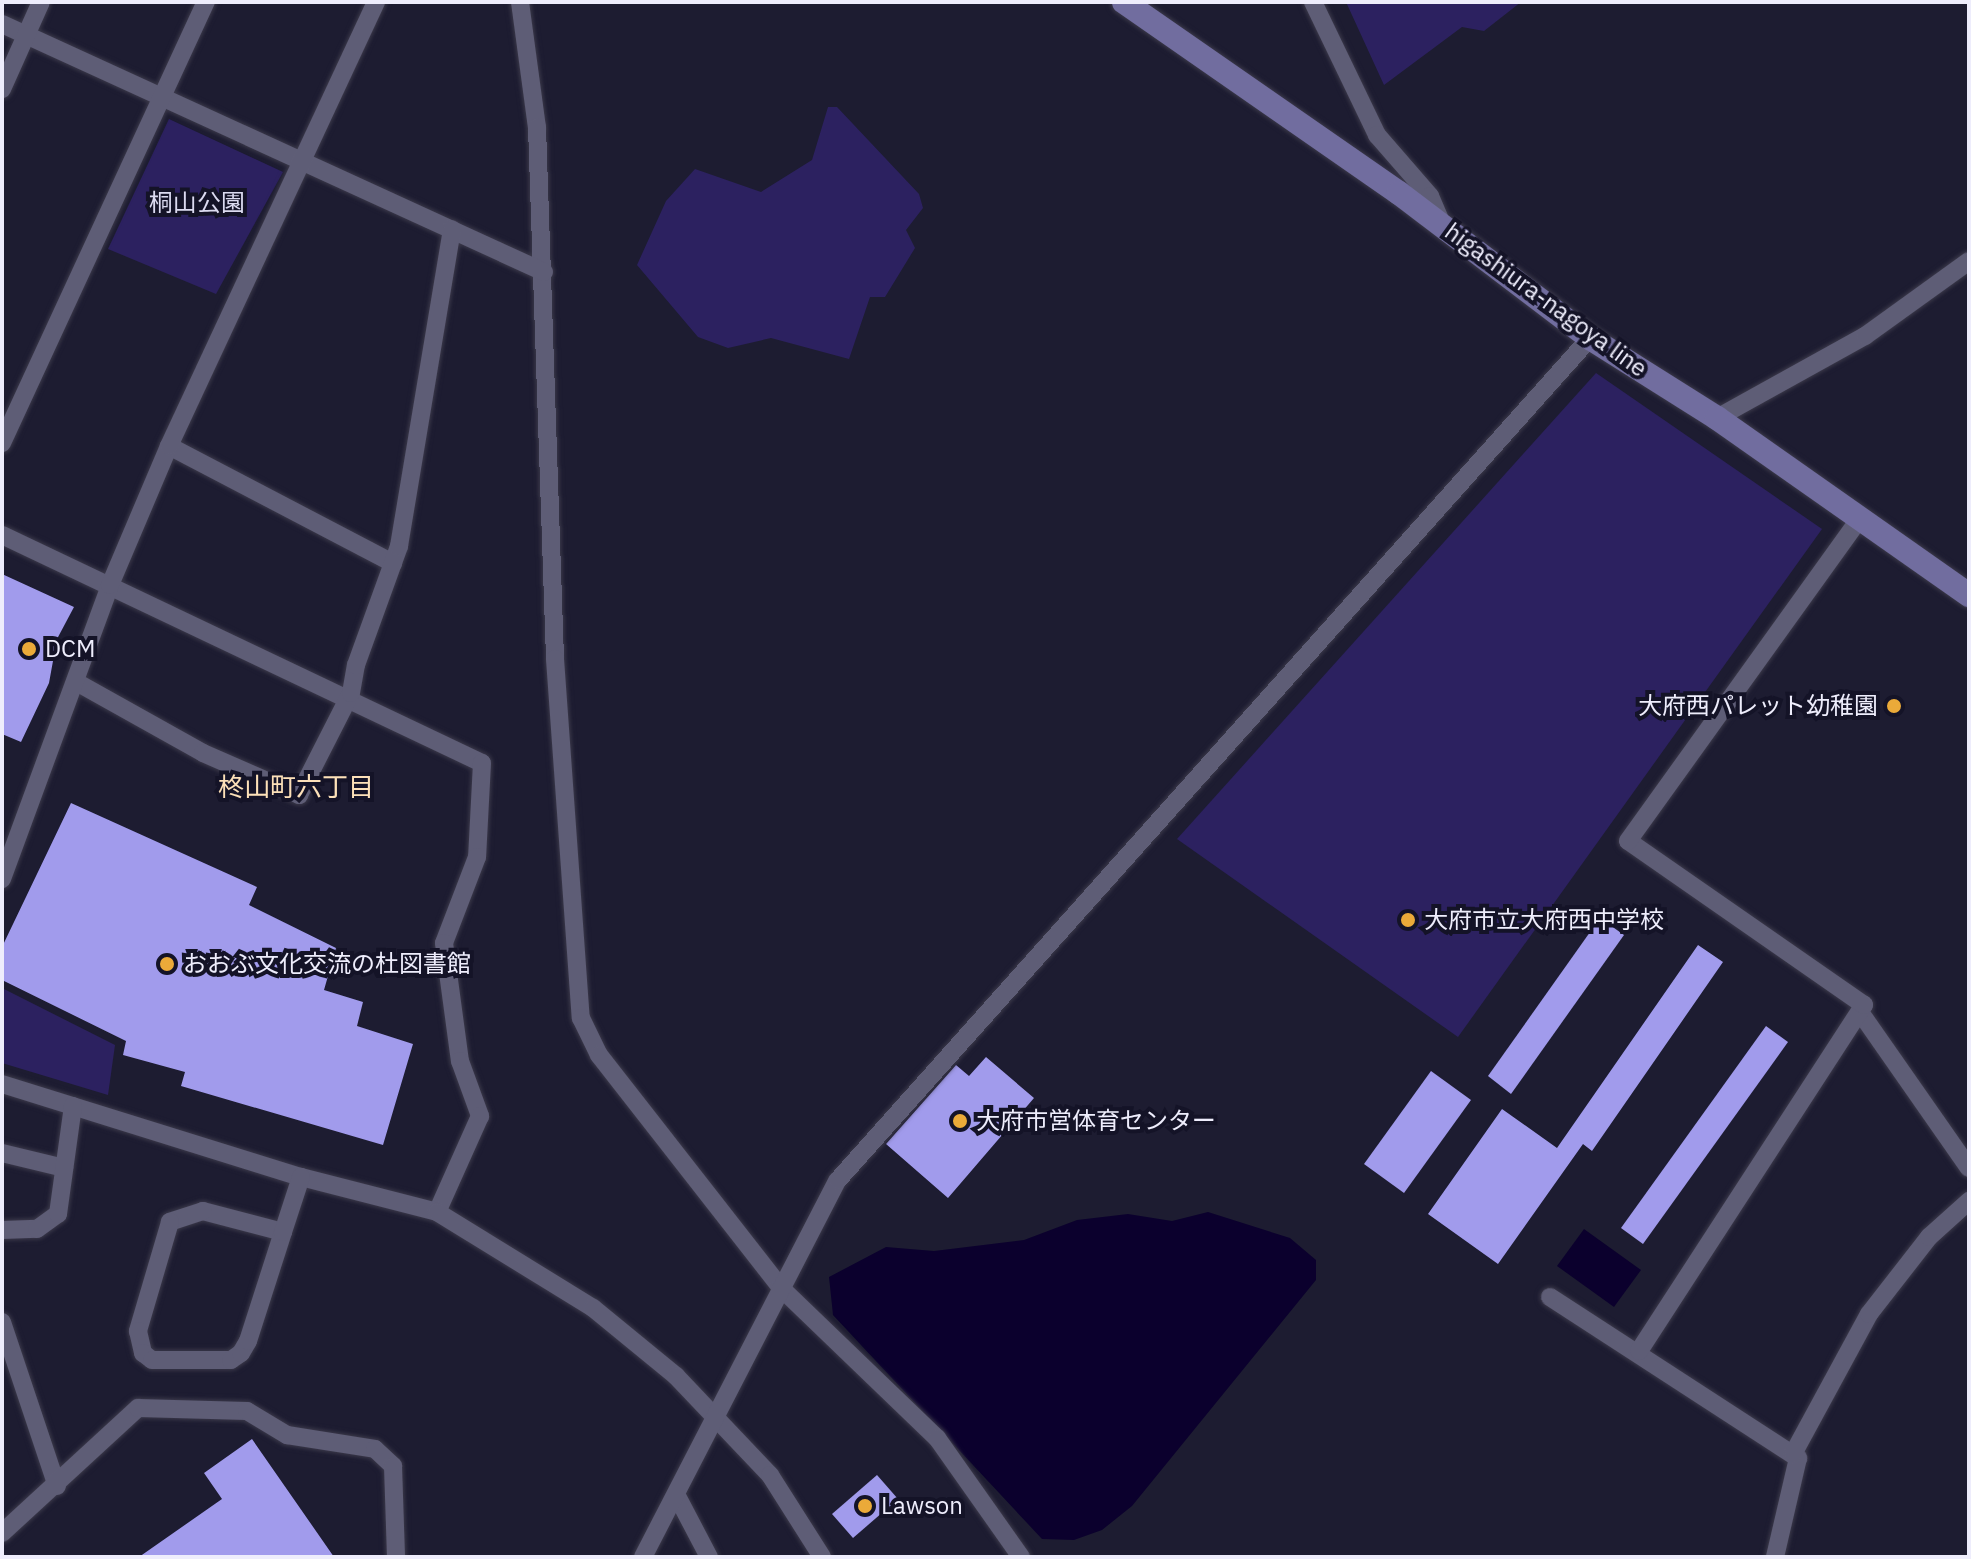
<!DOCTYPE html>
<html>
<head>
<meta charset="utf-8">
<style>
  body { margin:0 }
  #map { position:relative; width:1971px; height:1559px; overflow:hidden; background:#1d1c31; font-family:"IBM Plex Sans","Noto Sans JP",sans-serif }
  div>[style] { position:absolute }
  .green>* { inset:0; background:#2c2160 }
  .water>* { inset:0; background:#0b002d }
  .building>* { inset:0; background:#a19bec }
  .roads { filter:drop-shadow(0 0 2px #3b394a) drop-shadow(0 0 2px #3b394a) }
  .minor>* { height:18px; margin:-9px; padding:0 9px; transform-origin:9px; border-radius:9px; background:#5e5d76 }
  .major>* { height:24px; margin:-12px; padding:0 12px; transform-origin:12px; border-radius:12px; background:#716d9f }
  .dots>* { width:22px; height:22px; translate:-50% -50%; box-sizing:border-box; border:4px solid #141327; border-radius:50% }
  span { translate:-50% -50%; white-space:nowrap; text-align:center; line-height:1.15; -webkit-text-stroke:8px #141327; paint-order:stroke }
  .park-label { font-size:24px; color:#dbdaf0 }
  .street-label { font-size:24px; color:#eeedfc }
  .poi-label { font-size:24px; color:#eeedfc }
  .left { translate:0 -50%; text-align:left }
  .right { translate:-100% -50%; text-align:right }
  .neighbourhood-label { font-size:26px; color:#fce0b8 }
  .frame { position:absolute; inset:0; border:4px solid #eeedfc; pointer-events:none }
</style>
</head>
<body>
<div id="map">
  <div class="green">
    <div style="clip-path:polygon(1346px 2px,1521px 2px,1484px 31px,1462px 27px,1384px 85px)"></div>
    <div style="clip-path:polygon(828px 107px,837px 107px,919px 194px,923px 208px,906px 230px,915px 248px,885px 297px,870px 297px,849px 359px,771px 338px,728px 348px,698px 337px,637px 265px,666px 201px,695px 169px,761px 192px,812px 160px)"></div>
    <div style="clip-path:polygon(169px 119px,283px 172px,216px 294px,108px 249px)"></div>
    <div style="clip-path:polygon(1596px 373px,1822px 529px,1458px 1037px,1177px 839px)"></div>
    <div style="clip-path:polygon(2px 988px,115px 1045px,108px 1095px,2px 1063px)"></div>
  </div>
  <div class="water">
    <div style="clip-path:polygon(1208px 1212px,1290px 1238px,1316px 1260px,1316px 1280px,1132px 1506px,1102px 1530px,1074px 1540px,1042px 1539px,833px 1315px,829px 1277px,886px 1247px,934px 1251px,1024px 1240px,1077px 1220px,1128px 1214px,1172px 1221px)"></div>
    <div style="clip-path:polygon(1584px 1229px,1641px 1270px,1614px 1307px,1557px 1266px)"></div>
  </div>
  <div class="building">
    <div style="clip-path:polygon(2px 574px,74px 607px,57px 639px,49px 683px,21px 742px,2px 734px)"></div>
    <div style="clip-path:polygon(71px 803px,257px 887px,249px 905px,336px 948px,324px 990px,363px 1002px,357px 1026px,413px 1044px,383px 1145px,181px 1086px,185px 1072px,123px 1055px,126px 1041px,2px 980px,2px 947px)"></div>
    <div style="clip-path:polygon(1600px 918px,1624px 935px,1511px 1094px,1488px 1076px)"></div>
    <div style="clip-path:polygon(1698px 945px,1723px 962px,1592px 1151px,1583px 1144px,1498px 1264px,1428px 1214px,1502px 1109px,1557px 1148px)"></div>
    <div style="clip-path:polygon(1766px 1026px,1788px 1042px,1643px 1244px,1621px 1228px)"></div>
    <div style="clip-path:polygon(986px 1057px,1034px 1098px,948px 1198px,886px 1144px,956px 1065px,969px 1076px)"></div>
    <div style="clip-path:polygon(1431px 1071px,1471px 1100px,1404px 1193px,1364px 1164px)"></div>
    <div style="clip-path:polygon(252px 1439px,334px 1557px,139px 1557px,222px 1499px,204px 1473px)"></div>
    <div style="clip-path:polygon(877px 1475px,898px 1499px,853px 1538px,832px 1514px)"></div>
  </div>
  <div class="roads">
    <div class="minor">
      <div style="left:520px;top:2px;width:126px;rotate:82.3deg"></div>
      <div style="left:537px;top:127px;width:532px;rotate:88.06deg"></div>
      <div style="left:555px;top:659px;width:360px;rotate:85.9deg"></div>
      <div style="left:581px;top:1018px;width:41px;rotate:64.1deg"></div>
      <div style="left:599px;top:1055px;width:294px;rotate:52deg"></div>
      <div style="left:780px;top:1287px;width:218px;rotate:43.9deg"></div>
      <div style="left:937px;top:1438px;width:146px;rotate:54.8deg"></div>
      <div style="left:1313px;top:2px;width:148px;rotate:64.3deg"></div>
      <div style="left:1377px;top:135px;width:81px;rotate:49deg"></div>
      <div style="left:1430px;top:196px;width:30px;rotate:67deg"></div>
      <div style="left:2px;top:24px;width:596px;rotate:24.59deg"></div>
      <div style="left:2px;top:89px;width:95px;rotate:-65.9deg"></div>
      <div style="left:1717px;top:418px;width:169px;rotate:-29deg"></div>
      <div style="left:1865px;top:336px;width:128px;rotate:-35.8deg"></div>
      <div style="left:2px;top:443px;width:486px;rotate:-65.2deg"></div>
      <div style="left:169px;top:446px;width:253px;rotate:27.6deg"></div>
      <div style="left:2px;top:535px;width:531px;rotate:25.41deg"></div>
      <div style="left:482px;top:763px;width:94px;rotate:93deg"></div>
      <div style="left:477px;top:857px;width:92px;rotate:111deg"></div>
      <div style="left:444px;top:943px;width:119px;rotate:82.3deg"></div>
      <div style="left:460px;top:1061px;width:59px;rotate:70deg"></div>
      <div style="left:480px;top:1116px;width:105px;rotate:114.1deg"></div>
      <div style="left:78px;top:683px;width:143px;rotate:29.2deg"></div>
      <div style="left:203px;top:753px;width:105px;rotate:23.6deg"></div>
      <div style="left:299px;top:795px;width:114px;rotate:-63deg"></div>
      <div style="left:351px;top:693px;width:28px;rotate:-80deg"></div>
      <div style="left:356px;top:665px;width:127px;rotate:-70.1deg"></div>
      <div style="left:399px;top:546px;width:321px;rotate:-80.5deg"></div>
      <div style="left:2px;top:879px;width:313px;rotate:-69.8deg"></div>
      <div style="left:110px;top:585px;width:151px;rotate:-67deg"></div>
      <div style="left:169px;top:446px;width:490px;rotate:-65deg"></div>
      <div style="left:1860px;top:1012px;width:190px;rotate:55.1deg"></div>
      <div style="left:2px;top:1084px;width:313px;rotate:17.3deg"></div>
      <div style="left:301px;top:1177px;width:140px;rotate:14.4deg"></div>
      <div style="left:437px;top:1212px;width:183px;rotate:31.6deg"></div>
      <div style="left:593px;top:1308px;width:107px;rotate:39.3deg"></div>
      <div style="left:676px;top:1376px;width:137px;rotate:46.5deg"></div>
      <div style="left:770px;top:1475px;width:97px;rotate:57.6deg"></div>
      <div style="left:2px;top:1153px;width:64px;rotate:13.6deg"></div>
      <div style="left:2px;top:1230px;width:35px;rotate:-2deg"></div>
      <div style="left:37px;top:1229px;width:26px;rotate:-36deg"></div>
      <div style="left:58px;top:1214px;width:109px;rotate:-82.1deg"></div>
      <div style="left:283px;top:1232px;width:83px;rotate:-165.3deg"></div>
      <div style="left:203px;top:1211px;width:35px;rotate:162deg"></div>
      <div style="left:170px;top:1222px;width:114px;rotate:106.4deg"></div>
      <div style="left:138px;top:1331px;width:23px;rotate:77deg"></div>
      <div style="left:143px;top:1353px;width:11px;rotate:38deg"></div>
      <div style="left:152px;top:1360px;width:79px"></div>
      <div style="left:231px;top:1360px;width:12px;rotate:-35deg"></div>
      <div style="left:241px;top:1353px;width:14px;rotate:-60deg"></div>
      <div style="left:248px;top:1341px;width:114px;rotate:-72.2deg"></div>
      <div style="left:283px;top:1232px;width:58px;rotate:-71.9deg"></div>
      <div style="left:1550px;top:1297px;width:296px;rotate:33deg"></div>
      <div style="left:1798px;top:1458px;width:102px;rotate:103.1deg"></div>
      <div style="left:2px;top:1322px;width:173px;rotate:71.5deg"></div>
      <div style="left:1639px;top:1351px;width:413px;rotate:-57deg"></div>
      <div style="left:1864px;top:1005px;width:287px;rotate:-145.2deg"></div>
      <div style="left:1628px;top:841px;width:395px;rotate:-54.3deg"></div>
      <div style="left:1793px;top:1454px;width:159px;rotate:-61.5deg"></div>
      <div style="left:1869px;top:1314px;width:98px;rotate:-52.1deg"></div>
      <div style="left:1929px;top:1237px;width:54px;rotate:-42deg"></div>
      <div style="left:678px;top:1498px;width:67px;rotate:62.3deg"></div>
      <div style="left:2px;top:1533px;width:185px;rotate:-42.6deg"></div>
      <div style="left:138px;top:1408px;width:109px;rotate:1.6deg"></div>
      <div style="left:247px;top:1411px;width:47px;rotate:31deg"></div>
      <div style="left:287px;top:1435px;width:89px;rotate:9deg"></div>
      <div style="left:375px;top:1449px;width:25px;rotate:43deg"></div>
      <div style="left:393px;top:1466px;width:91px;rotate:88.1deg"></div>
      <div style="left:643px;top:1557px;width:424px;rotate:-62.7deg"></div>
      <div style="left:838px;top:1180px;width:1129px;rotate:-48.23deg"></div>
    </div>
    <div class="major">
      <div style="left:1124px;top:2px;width:335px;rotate:34.8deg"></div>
      <div style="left:1399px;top:193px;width:240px;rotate:37.2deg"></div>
      <div style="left:1590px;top:338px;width:150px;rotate:32.2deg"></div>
      <div style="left:1717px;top:418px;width:308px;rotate:35.1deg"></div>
    </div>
  </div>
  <div class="dots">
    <div style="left:29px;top:649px;background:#ebaa39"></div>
    <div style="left:1894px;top:706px;background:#ebaa39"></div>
    <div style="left:1408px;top:920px;background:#ebaa39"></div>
    <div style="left:167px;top:964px;background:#ebaa39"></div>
    <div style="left:960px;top:1121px;background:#ebaa39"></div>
    <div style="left:865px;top:1506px;background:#ebaa39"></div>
  </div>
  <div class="park-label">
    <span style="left:197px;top:203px">桐山公園</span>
  </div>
  <div class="street-label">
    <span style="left:1546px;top:300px;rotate:36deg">higashiura-nagoya line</span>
  </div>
  <div class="poi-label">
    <span class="left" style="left:45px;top:649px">DCM</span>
    <span class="right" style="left:1878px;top:706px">大府西パレット幼稚園</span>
    <span class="left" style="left:1424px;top:920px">大府市立大府西中学校</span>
    <span class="left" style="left:183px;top:964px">おおぶ文化交流の杜図書館</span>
    <span class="left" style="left:976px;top:1121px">大府市営体育センター</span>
    <span class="left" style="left:881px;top:1506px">Lawson</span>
  </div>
  <div class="neighbourhood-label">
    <span style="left:296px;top:787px">柊山町六丁目</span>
  </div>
  <div class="frame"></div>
</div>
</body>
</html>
